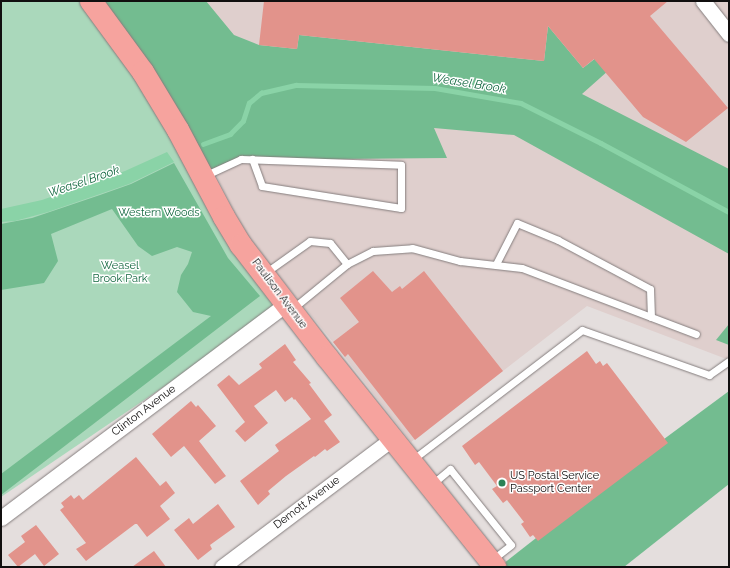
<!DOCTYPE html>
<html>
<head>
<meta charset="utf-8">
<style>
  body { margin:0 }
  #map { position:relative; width:730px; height:568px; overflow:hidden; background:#e4dedd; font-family:Raleway,sans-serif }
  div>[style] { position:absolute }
  .built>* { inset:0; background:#dfcfcd }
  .green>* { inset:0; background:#aad8bb }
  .forest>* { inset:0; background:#73bc90 }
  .water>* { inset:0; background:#8ad3a7 }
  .stream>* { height:4.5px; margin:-2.25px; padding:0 2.25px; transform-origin:2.25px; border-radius:2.25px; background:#8ad3a7 }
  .building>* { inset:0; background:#e2938b }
  .roads { filter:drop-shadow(0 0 1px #847d7d) drop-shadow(0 0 1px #847d7d) }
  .lane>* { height:7px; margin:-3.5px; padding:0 3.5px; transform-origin:3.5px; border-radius:3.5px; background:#fff }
  .street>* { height:15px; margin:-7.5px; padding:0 7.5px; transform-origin:7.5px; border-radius:7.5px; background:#fff }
  .primary>* { height:22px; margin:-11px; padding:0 11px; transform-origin:11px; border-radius:11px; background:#f6a39e }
  .dots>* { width:11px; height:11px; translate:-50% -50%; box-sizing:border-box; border:2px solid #fff; border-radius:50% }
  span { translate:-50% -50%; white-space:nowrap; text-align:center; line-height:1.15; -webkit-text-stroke:3px #fff; paint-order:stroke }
  .park-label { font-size:11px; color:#146840 }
  .street-label { font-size:11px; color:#110f0f }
  .poi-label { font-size:11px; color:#110f0f }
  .left { translate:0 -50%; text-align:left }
  .water-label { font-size:12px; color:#11673f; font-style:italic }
  .frame { position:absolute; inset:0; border:2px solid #110f0f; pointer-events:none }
</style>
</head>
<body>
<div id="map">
  <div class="built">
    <div style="clip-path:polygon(132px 1px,729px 1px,729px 360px,587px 306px,411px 442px,333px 342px,247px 237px,212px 167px,232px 160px)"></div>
  </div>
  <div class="green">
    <div style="clip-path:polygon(1px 1px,83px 1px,286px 304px,1px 497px)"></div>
  </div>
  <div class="forest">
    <div style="clip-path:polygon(99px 1px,206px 1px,234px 35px,259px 45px,297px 49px,299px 35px,544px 61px,548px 26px,583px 68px,606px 50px,618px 62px,582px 94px,729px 169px,729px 254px,514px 135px,434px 128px,447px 158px,233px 160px,200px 174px)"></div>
    <div style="clip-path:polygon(174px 163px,228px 258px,260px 296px,1px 495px,1px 474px,211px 316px,193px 312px,177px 292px,181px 275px,188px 264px,192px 252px,177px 247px,152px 256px,138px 246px,112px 209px,51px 234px,58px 261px,44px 283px,1px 290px,1px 224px,32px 218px,100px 195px,131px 184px)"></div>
    <div style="clip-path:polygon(729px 324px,729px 345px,716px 340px)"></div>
    <div style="clip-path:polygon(729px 391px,729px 484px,624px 567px,499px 567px,637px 459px)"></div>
  </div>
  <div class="water">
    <div style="clip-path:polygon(167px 152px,174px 162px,129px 184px,48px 212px,15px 221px,1px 222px,1px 209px,42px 200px,125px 171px)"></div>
  </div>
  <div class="stream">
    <div style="left:203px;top:144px;width:29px;rotate:-20deg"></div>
    <div style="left:230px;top:134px;width:18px;rotate:-45deg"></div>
    <div style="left:243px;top:121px;width:19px;rotate:-72deg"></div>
    <div style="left:249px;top:103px;width:16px;rotate:-40deg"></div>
    <div style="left:261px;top:93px;width:36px;rotate:-13deg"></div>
    <div style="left:296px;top:85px;width:139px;rotate:1.2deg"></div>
    <div style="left:435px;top:88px;width:87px;rotate:9.9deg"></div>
    <div style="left:521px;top:103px;width:89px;rotate:26.6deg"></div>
    <div style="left:601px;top:143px;width:145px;rotate:28.3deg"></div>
  </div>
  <div class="building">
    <div style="clip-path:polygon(264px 1px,668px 1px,650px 16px,728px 108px,686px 142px,643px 117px,594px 59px,583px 68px,548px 26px,544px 61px,299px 35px,297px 49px,259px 45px)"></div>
    <div style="clip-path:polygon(373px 271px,392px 292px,400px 286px,402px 289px,424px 271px,503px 371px,415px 440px,348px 354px,345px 357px,333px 342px,359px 322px,340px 298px)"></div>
    <div style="clip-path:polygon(285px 344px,296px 360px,293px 362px,311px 383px,309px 384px,332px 415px,324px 421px,340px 442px,327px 451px,325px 449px,315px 457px,314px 456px,286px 476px,268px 491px,270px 494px,258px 505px,240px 481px,279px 451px,275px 445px,311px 419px,295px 399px,294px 400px,292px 397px,285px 402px,276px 390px,254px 406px,268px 423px,245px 442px,235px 431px,245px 422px,217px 385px,229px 375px,239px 385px,262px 368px,259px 364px)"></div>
    <div style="clip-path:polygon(587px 351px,596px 364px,600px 361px,603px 366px,607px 363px,668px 443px,538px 541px,533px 535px,530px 537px,521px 524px,524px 522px,507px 500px,503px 503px,492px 489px,497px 486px,479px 462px,475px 465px,462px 446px)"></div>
    <div style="clip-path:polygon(191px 401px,196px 407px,198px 405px,216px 426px,199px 441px,226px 476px,215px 484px,184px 446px,171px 457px,152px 434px)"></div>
    <div style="clip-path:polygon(136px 457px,160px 486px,166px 481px,175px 493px,160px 506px,170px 519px,147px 537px,137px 524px,135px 524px,86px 561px,76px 549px,86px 543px,60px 510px,64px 507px,61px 503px,71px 495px,74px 499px,79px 495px,83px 500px)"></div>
    <div style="clip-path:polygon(218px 504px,235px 527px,210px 545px,212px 549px,198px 560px,174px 530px,189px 518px,193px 524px)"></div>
    <div style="clip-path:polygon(36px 525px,59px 554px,44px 566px,35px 554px,18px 567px,8px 555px,25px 542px,21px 536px)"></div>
    <div style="clip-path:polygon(154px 551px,166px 567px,132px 567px)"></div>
  </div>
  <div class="roads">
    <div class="lane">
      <div style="left:204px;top:176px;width:41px;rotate:-24.7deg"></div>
      <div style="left:241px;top:159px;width:160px;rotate:2.1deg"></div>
      <div style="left:401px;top:165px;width:43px;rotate:90deg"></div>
      <div style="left:401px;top:208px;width:141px;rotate:-171deg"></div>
      <div style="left:262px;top:186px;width:29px;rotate:-110deg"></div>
      <div style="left:347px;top:264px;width:29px;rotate:-27deg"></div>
      <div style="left:373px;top:251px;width:39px;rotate:-4deg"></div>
      <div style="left:412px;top:248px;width:50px;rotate:15.2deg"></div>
      <div style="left:460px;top:261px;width:62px;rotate:6.4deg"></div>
      <div style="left:522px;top:268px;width:186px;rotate:20.8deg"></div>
      <div style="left:496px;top:264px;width:46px;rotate:-62.9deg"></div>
      <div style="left:517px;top:223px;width:44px;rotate:22.5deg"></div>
      <div style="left:558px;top:240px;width:104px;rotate:28deg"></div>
      <div style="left:650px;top:289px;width:28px;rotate:88deg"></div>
      <div style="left:265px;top:273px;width:55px;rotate:-35.4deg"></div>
      <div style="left:310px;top:241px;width:20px;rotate:6deg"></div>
      <div style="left:330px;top:243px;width:27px;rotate:51deg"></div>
      <div style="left:347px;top:264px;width:71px;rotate:140.7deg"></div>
      <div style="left:412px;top:460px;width:214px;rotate:-37.4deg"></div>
      <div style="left:582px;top:330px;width:135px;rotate:19.5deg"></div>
      <div style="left:709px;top:375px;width:24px;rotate:-35deg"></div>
      <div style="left:431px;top:485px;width:25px;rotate:-40deg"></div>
      <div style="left:450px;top:469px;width:97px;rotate:51.2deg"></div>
      <div style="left:511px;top:545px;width:24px;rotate:142deg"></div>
    </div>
    <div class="street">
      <div style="left:703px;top:1px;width:42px;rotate:51.8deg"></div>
      <div style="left:1px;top:518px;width:356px;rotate:-36.9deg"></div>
      <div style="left:222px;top:567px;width:213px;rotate:-37deg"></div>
    </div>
    <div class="primary">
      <div style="left:91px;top:1px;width:88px;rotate:53.8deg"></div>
      <div style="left:143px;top:72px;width:68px;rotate:58.9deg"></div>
      <div style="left:178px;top:130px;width:98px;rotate:62.1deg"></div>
      <div style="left:224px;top:217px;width:33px;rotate:59deg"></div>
      <div style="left:241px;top:245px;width:141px;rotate:52.5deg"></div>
      <div style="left:327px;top:357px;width:269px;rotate:51.3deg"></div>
    </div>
  </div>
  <div class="dots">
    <div style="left:502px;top:483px;background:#2d8256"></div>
  </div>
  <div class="park-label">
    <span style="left:159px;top:213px">Western Woods</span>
    <span style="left:120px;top:273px">Weasel<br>Brook Park</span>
  </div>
  <div class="street-label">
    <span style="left:279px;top:294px;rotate:53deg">Paulison Avenue</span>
    <span style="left:144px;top:411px;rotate:-37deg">Clinton Avenue</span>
    <span style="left:307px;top:503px;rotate:-37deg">Demott Avenue</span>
  </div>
  <div class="poi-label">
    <span class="left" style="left:510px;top:483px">US Postal Service<br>Passport Center</span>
  </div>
  <div class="water-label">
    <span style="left:469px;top:84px;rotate:9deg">Weasel Brook</span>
    <span style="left:84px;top:182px;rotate:-19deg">Weasel Brook</span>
  </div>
  <div class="frame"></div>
</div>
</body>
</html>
